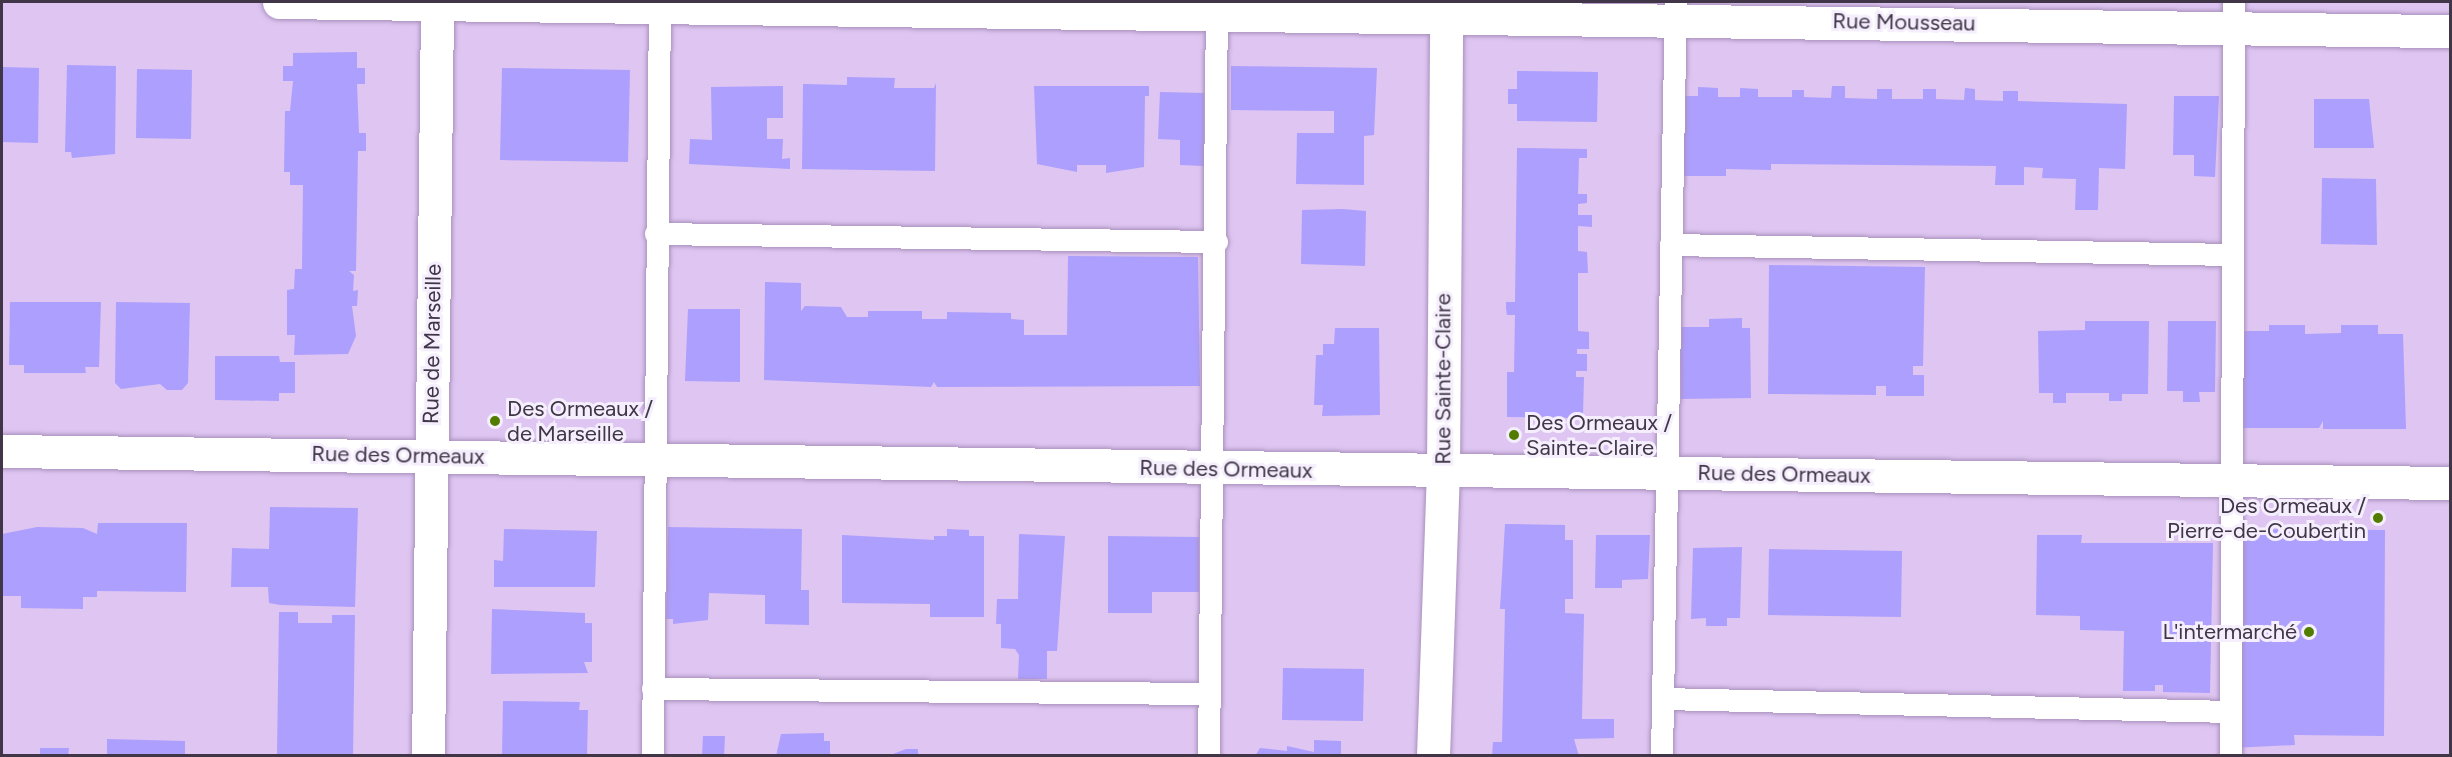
<!DOCTYPE html>
<html>
<head>
<meta charset="utf-8">
<style>
  body { margin:0 }
  #map { position:relative; width:2452px; height:757px; overflow:hidden; background:#dec5f2; font-family:Figtree,sans-serif }
  div>[style] { position:absolute }
  .building>* { inset:0; background:#ad9ffd }
  .roads { filter:drop-shadow(0 0 2px #a991bc) drop-shadow(0 0 2px #a991bc) }
  .service>* { height:22px; margin:-11px; padding:0 11px; transform-origin:11px; border-radius:11px; background:#fff }
  .minor>* { height:33px; margin:-16.5px; padding:0 16.5px; transform-origin:16.5px; border-radius:16.5px; background:#fff }
  .tertiary>* { height:33px; margin:-16.5px; padding:0 16.5px; transform-origin:16.5px; border-radius:16.5px; background:#fff }
  .dots>* { width:16px; height:16px; translate:-50% -50%; box-sizing:border-box; border:3px solid #f5eefc; border-radius:50% }
  span { translate:-50% -50%; white-space:nowrap; text-align:center; line-height:1.15; -webkit-text-stroke:6px #f5eefc; paint-order:stroke }
  .street-label { font-size:22px; color:#403648 }
  .poi-label { font-size:22px; color:#403648 }
  .left { translate:0 -50%; text-align:left }
  .right { translate:-100% -50%; text-align:right }
  .frame { position:absolute; inset:0; border:3px solid #403648; pointer-events:none }
</style>
</head>
<body>
<div id="map">
  <div class="building">
    <div style="clip-path:polygon(357px 52px,357px 68px,365px 68px,365px 84px,357px 84px,359px 133px,366px 133px,366px 151px,358px 151px,356px 271px,349px 271px,354px 275px,353px 291px,358px 290px,357px 306px,352px 306px,356px 336px,348px 354px,294px 355px,295px 335px,287px 335px,287px 290px,294px 289px,295px 269px,302px 269px,303px 185px,290px 185px,290px 172px,284px 172px,285px 111px,290px 111px,293px 81px,283px 81px,283px 66px,293px 66px,293px 53px)"></div>
    <div style="clip-path:polygon(67px 65px,116px 66px,115px 154px,72px 158px,71px 152px,65px 152px)"></div>
    <div style="clip-path:polygon(1231px 66px,1377px 68px,1374px 135px,1364px 136px,1364px 185px,1296px 184px,1297px 133px,1334px 133px,1334px 111px,1231px 110px)"></div>
    <div style="clip-path:polygon(2px 67px,39px 68px,38px 143px,2px 142px)"></div>
    <div style="clip-path:polygon(502px 68px,630px 70px,628px 162px,500px 160px)"></div>
    <div style="clip-path:polygon(137px 69px,192px 70px,191px 139px,136px 138px)"></div>
    <div style="clip-path:polygon(1517px 71px,1598px 72px,1597px 122px,1517px 121px,1517px 104px,1508px 104px,1508px 89px,1517px 89px)"></div>
    <div style="clip-path:polygon(847px 77px,895px 78px,894px 88px,934px 88px,936px 83px,935px 171px,802px 169px,803px 84px,847px 85px)"></div>
    <div style="clip-path:polygon(783px 86px,783px 118px,767px 118px,767px 139px,783px 139px,782px 159px,790px 158px,790px 169px,689px 164px,690px 139px,712px 140px,711px 87px)"></div>
    <div style="clip-path:polygon(1034px 86px,1149px 86px,1149px 96px,1145px 96px,1144px 167px,1106px 173px,1106px 165px,1077px 165px,1077px 172px,1037px 164px)"></div>
    <div style="clip-path:polygon(1832px 86px,1845px 86px,1845px 98px,1877px 99px,1877px 89px,1892px 89px,1892px 99px,1923px 99px,1923px 89px,1936px 89px,1936px 99px,1964px 100px,1965px 88px,1975px 89px,1975px 100px,2003px 101px,2003px 91px,2018px 91px,2018px 101px,2127px 104px,2125px 169px,2099px 168px,2098px 210px,2075px 210px,2076px 179px,2042px 178px,2043px 168px,2024px 167px,2024px 185px,1995px 185px,1996px 166px,1771px 164px,1771px 170px,1726px 169px,1726px 176px,1679px 176px,1680px 96px,1698px 96px,1698px 87px,1718px 88px,1718px 97px,1740px 97px,1740px 88px,1758px 89px,1758px 97px,1792px 97px,1792px 90px,1804px 90px,1804px 97px,1831px 98px)"></div>
    <div style="clip-path:polygon(1160px 92px,1204px 93px,1204px 166px,1180px 165px,1180px 140px,1158px 139px)"></div>
    <div style="clip-path:polygon(2174px 96px,2219px 96px,2215px 177px,2194px 176px,2194px 155px,2173px 155px)"></div>
    <div style="clip-path:polygon(2314px 99px,2369px 99px,2374px 148px,2314px 148px)"></div>
    <div style="clip-path:polygon(1517px 148px,1587px 149px,1587px 158px,1579px 158px,1578px 194px,1587px 194px,1587px 203px,1578px 204px,1578px 215px,1592px 215px,1592px 227px,1578px 226px,1578px 251px,1587px 252px,1588px 273px,1578px 273px,1578px 331px,1589px 332px,1589px 349px,1577px 349px,1577px 354px,1587px 354px,1587px 371px,1576px 371px,1576px 377px,1584px 377px,1583px 415px,1575px 418px,1507px 417px,1507px 372px,1514px 372px,1515px 315px,1507px 315px,1506px 308px,1506px 302px,1515px 302px)"></div>
    <div style="clip-path:polygon(2322px 178px,2376px 179px,2377px 245px,2321px 244px)"></div>
    <div style="clip-path:polygon(1343px 209px,1366px 211px,1365px 266px,1301px 264px,1302px 210px)"></div>
    <div style="clip-path:polygon(1068px 256px,1198px 257px,1200px 386px,937px 387px,934px 382px,931px 387px,764px 380px,765px 282px,801px 283px,801px 311px,805px 306px,841px 307px,847px 317px,868px 317px,868px 311px,922px 311px,922px 319px,947px 319px,947px 312px,1011px 313px,1011px 319px,1024px 320px,1024px 335px,1067px 335px)"></div>
    <div style="clip-path:polygon(1769px 265px,1925px 267px,1923px 366px,1913px 366px,1913px 375px,1924px 375px,1924px 396px,1886px 396px,1886px 386px,1876px 386px,1876px 395px,1768px 394px)"></div>
    <div style="clip-path:polygon(10px 302px,101px 302px,99px 367px,85px 367px,86px 373px,24px 373px,24px 365px,9px 365px)"></div>
    <div style="clip-path:polygon(116px 302px,190px 303px,188px 383px,182px 390px,167px 390px,160px 384px,121px 389px,115px 383px)"></div>
    <div style="clip-path:polygon(688px 309px,740px 309px,740px 382px,685px 381px)"></div>
    <div style="clip-path:polygon(1742px 318px,1742px 328px,1750px 328px,1751px 398px,1681px 399px,1680px 327px,1709px 327px,1709px 319px)"></div>
    <div style="clip-path:polygon(2085px 321px,2149px 321px,2148px 394px,2122px 394px,2122px 401px,2109px 401px,2109px 393px,2066px 393px,2066px 403px,2053px 403px,2053px 393px,2039px 393px,2038px 331px,2085px 330px)"></div>
    <div style="clip-path:polygon(2168px 321px,2216px 321px,2215px 392px,2199px 392px,2200px 402px,2183px 402px,2183px 391px,2167px 391px)"></div>
    <div style="clip-path:polygon(2269px 325px,2305px 325px,2305px 334px,2341px 333px,2341px 325px,2378px 325px,2378px 334px,2403px 334px,2406px 429px,2323px 429px,2323px 421px,2319px 428px,2238px 428px,2244px 331px,2269px 331px)"></div>
    <div style="clip-path:polygon(1335px 328px,1379px 328px,1380px 415px,1322px 416px,1323px 405px,1314px 405px,1316px 355px,1323px 355px,1323px 344px,1334px 344px)"></div>
    <div style="clip-path:polygon(215px 356px,279px 356px,280px 362px,295px 362px,295px 393px,279px 393px,279px 401px,215px 400px)"></div>
    <div style="clip-path:polygon(270px 507px,358px 508px,355px 607px,280px 605px,269px 603px,268px 587px,231px 587px,232px 548px,269px 549px)"></div>
    <div style="clip-path:polygon(98px 523px,187px 523px,186px 592px,97px 591px,97px 597px,83px 597px,83px 609px,21px 608px,21px 596px,2px 596px,2px 534px,37px 527px,83px 528px,97px 534px)"></div>
    <div style="clip-path:polygon(1505px 524px,1565px 525px,1565px 540px,1573px 540px,1573px 599px,1565px 599px,1565px 613px,1584px 614px,1582px 719px,1614px 719px,1614px 738px,1574px 739px,1579px 756px,1492px 756px,1493px 742px,1502px 742px,1505px 609px,1500px 609px)"></div>
    <div style="clip-path:polygon(668px 527px,802px 529px,801px 590px,809px 590px,809px 625px,765px 624px,765px 595px,709px 593px,708px 620px,673px 624px,673px 619px,666px 619px)"></div>
    <div style="clip-path:polygon(504px 529px,597px 531px,595px 587px,494px 587px,494px 560px,503px 561px)"></div>
    <div style="clip-path:polygon(947px 529px,969px 530px,969px 536px,984px 536px,984px 617px,930px 617px,930px 604px,842px 603px,842px 535px,934px 540px,934px 536px,947px 536px)"></div>
    <div style="clip-path:polygon(2235px 529px,2385px 530px,2384px 736px,2294px 735px,2295px 745px,2231px 748px)"></div>
    <div style="clip-path:polygon(1019px 534px,1065px 536px,1057px 651px,1047px 651px,1047px 679px,1018px 679px,1019px 655px,1015px 649px,1001px 648px,1001px 624px,996px 624px,997px 599px,1018px 599px)"></div>
    <div style="clip-path:polygon(1596px 535px,1650px 535px,1648px 579px,1622px 580px,1622px 588px,1595px 588px)"></div>
    <div style="clip-path:polygon(2037px 535px,2082px 535px,2081px 543px,2213px 543px,2210px 693px,2163px 692px,2163px 685px,2155px 685px,2155px 691px,2123px 691px,2124px 631px,2080px 630px,2080px 616px,2036px 615px)"></div>
    <div style="clip-path:polygon(1108px 536px,1199px 537px,1199px 592px,1152px 592px,1152px 613px,1108px 613px)"></div>
    <div style="clip-path:polygon(1742px 547px,1740px 618px,1727px 618px,1727px 626px,1706px 626px,1706px 618px,1691px 619px,1693px 548px)"></div>
    <div style="clip-path:polygon(1769px 549px,1902px 551px,1901px 617px,1768px 615px)"></div>
    <div style="clip-path:polygon(492px 609px,585px 613px,585px 623px,592px 623px,592px 662px,584px 662px,588px 673px,491px 674px)"></div>
    <div style="clip-path:polygon(279px 612px,298px 612px,298px 623px,332px 623px,332px 615px,355px 615px,353px 756px,277px 755px)"></div>
    <div style="clip-path:polygon(1283px 668px,1364px 669px,1363px 721px,1282px 720px)"></div>
    <div style="clip-path:polygon(503px 701px,580px 702px,579px 710px,588px 710px,587px 756px,502px 756px)"></div>
    <div style="clip-path:polygon(824px 733px,824px 741px,830px 741px,830px 756px,776px 756px,781px 734px)"></div>
    <div style="clip-path:polygon(703px 736px,725px 736px,724px 756px,702px 756px)"></div>
    <div style="clip-path:polygon(107px 739px,185px 741px,185px 756px,107px 756px)"></div>
    <div style="clip-path:polygon(1314px 740px,1341px 741px,1341px 756px,1255px 756px,1260px 748px,1287px 751px,1287px 746px,1314px 752px)"></div>
    <div style="clip-path:polygon(40px 748px,69px 748px,68px 756px,40px 756px)"></div>
    <div style="clip-path:polygon(906px 749px,918px 749px,918px 756px,888px 756px)"></div>
  </div>
  <div class="roads">
    <div class="service">
      <div style="left:656px;top:234px;width:561px;rotate:0.82deg"></div>
      <div style="left:1671px;top:245px;width:560px;rotate:1.02deg"></div>
      <div style="left:653px;top:689px;width:556px;rotate:0.52deg"></div>
      <div style="left:1663px;top:699px;width:568px;rotate:1.31deg"></div>
      <div style="left:653px;top:756px;width:750px;rotate:-89.47deg"></div>
      <div style="left:1209px;top:756px;width:754px;rotate:-89.39deg"></div>
      <div style="left:1662px;top:756px;width:754px;rotate:-88.94deg"></div>
      <div style="left:2231px;top:756px;width:754px;rotate:-89.77deg"></div>
    </div>
    <div class="minor">
      <div style="left:279px;top:2px;width:2171px;rotate:0.77deg"></div>
      <div style="left:428px;top:756px;width:752px;rotate:-89.31deg"></div>
      <div style="left:1433px;top:756px;width:284px;rotate:-88deg"></div>
      <div style="left:1443px;top:472px;width:470px;rotate:-89.6deg"></div>
    </div>
    <div class="tertiary">
      <div style="left:2px;top:451px;width:2448px;rotate:0.75deg"></div>
    </div>
  </div>
  <div class="dots">
    <div style="left:495px;top:421px;background:#517c00"></div>
    <div style="left:1514px;top:435px;background:#517c00"></div>
    <div style="left:2378px;top:518px;background:#517c00"></div>
    <div style="left:2309px;top:632px;background:#517c00"></div>
  </div>
  <div class="street-label">
    <span style="left:1904px;top:22px;rotate:1deg">Rue Mousseau</span>
    <span style="left:432px;top:344px;rotate:-89deg">Rue de Marseille</span>
    <span style="left:1443px;top:379px;rotate:-90deg">Rue Sainte-Claire</span>
    <span style="left:398px;top:455px;rotate:1deg">Rue des Ormeaux</span>
    <span style="left:1226px;top:469px;rotate:1deg">Rue des Ormeaux</span>
    <span style="left:1784px;top:474px;rotate:1deg">Rue des Ormeaux</span>
  </div>
  <div class="poi-label">
    <span class="left" style="left:507px;top:421px">Des Ormeaux /<br>de Marseille</span>
    <span class="left" style="left:1526px;top:435px">Des Ormeaux /<br>Sainte-Claire</span>
    <span class="right" style="left:2366px;top:518px">Des Ormeaux /<br>Pierre-de-Coubertin</span>
    <span class="right" style="left:2297px;top:632px">L'intermarché</span>
  </div>
  <div class="frame"></div>
</div>
</body>
</html>
